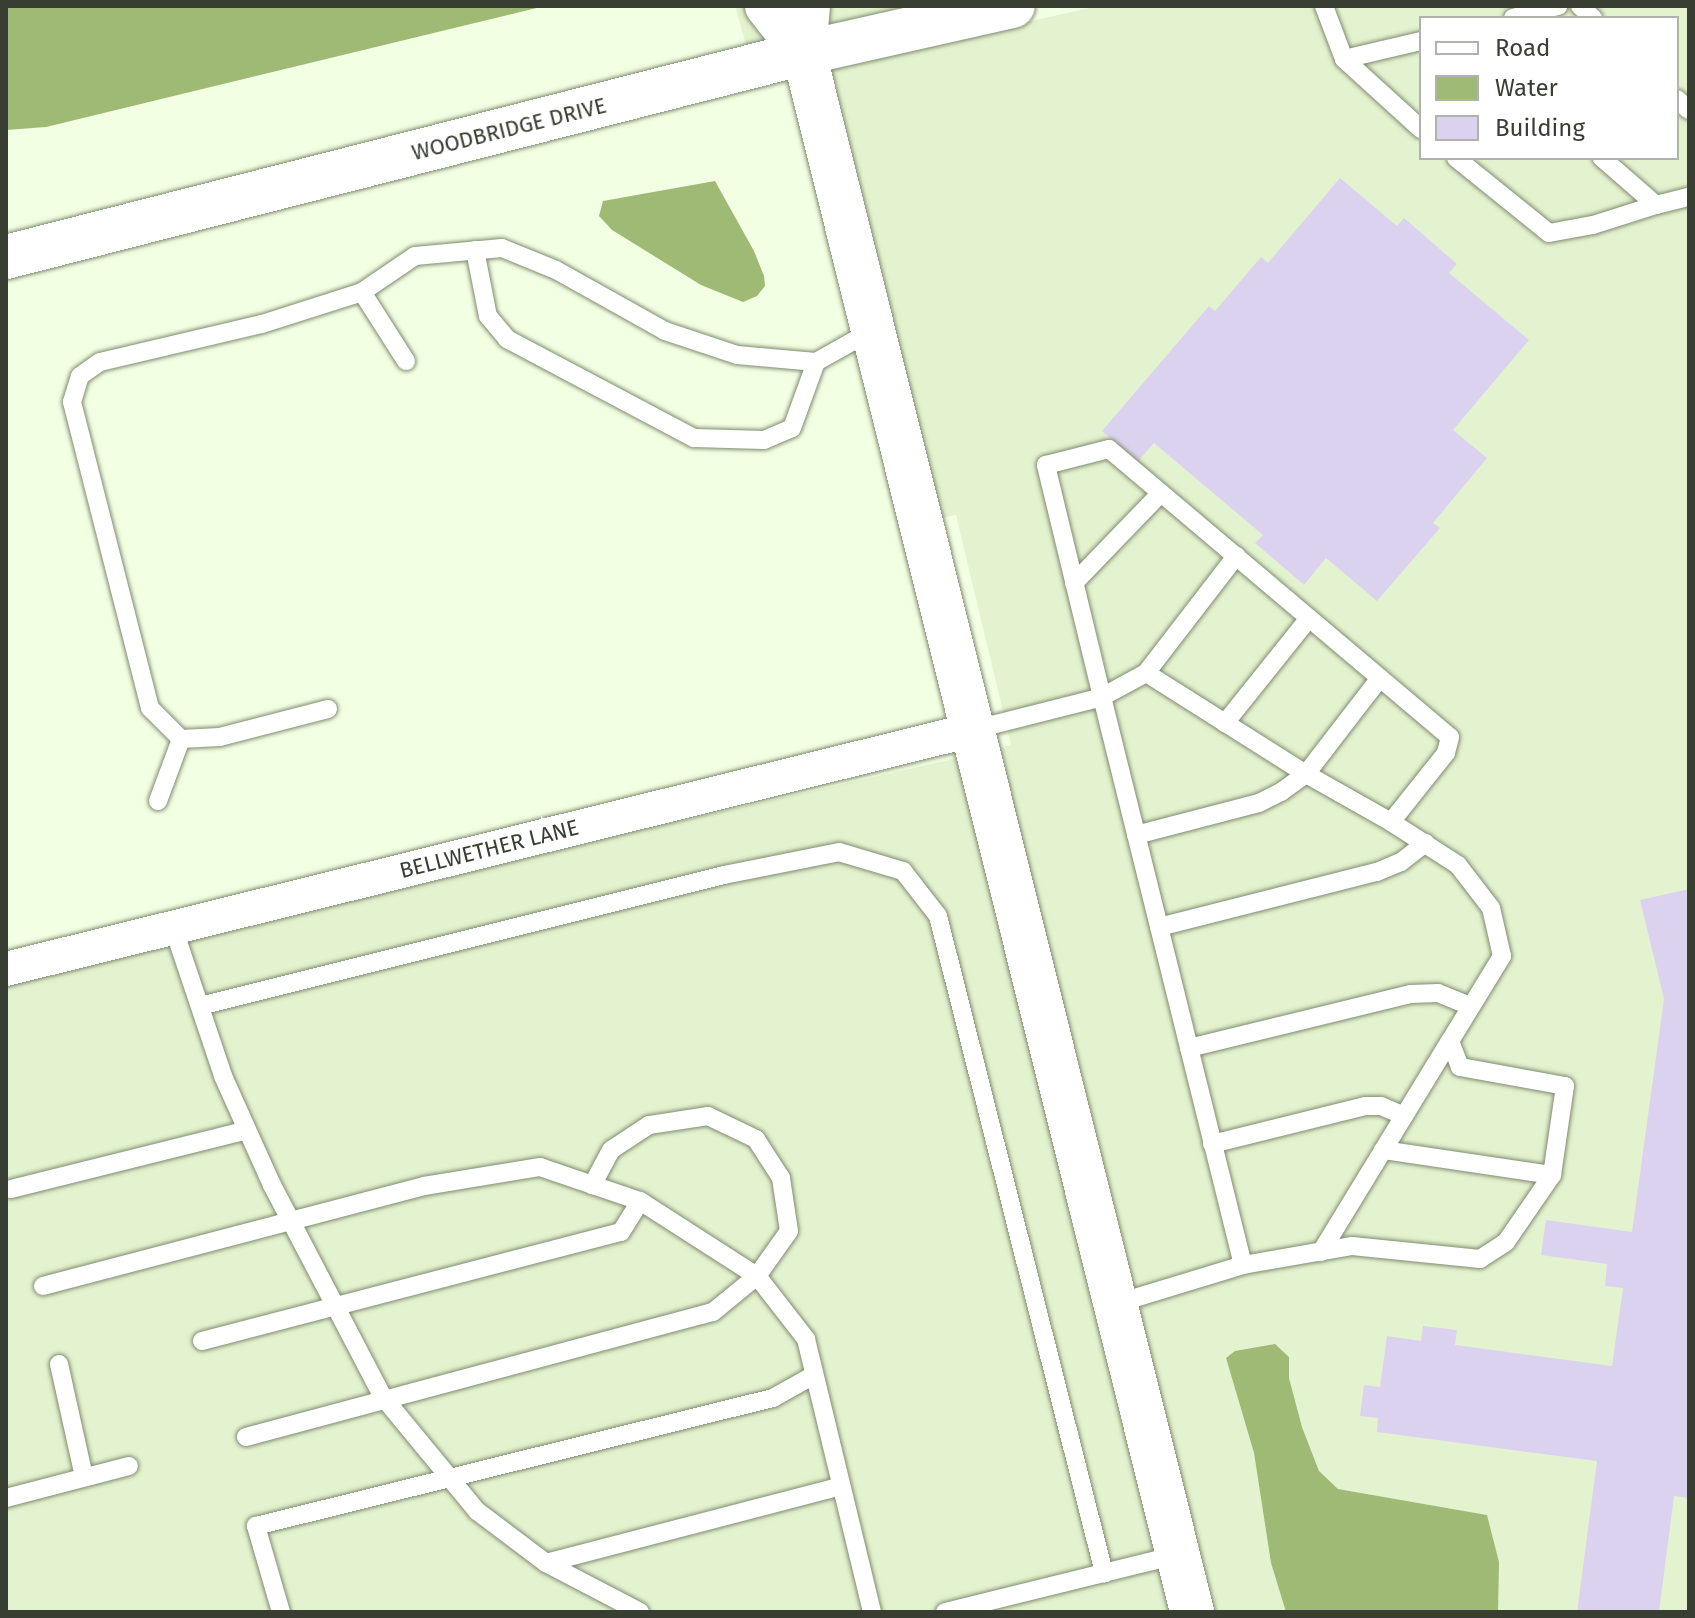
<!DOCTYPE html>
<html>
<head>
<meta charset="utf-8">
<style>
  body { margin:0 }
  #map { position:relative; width:1695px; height:1618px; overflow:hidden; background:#f2ffe2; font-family:"Fira Sans",sans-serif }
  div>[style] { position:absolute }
  .built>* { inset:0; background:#e3f3cf }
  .water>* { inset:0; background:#9fba74 }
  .building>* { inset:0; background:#dbd2ef }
  .roads { filter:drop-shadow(0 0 2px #808b71) drop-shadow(0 0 2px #808b71) }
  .lane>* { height:18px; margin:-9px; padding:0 9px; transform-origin:9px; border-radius:9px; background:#fff }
  .street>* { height:34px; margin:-17px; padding:0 17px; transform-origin:17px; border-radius:17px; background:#fff }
  .secondary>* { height:44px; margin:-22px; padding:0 22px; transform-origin:22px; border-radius:22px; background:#fff }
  span { translate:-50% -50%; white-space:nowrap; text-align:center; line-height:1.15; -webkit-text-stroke:8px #fff; paint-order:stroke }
  .street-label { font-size:22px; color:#393e32 }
  .frame { position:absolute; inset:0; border:8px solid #393e32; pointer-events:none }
  .legend { position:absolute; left:1419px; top:16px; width:260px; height:144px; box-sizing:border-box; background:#fff; border:2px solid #b0b2ad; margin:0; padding:10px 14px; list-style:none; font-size:24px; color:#393e32 }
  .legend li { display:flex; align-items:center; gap:16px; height:40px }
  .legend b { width:40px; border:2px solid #b0b2ad }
</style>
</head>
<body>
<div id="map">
  <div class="built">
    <div style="clip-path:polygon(735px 6px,750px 6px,773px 41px,747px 48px)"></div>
    <div style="clip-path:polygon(824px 6px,926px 6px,823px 29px)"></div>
    <div style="clip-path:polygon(evenodd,1098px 6px,1689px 6px,1689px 1612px,1498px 1612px,1487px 1515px,1338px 1489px,1319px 1471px,1302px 1427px,1289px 1378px,1289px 1357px,1226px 1358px,1254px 1453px,1271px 1563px,1286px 1612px,1209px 1612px,994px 750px,1011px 745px,956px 515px,937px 519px,825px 68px,1098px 6px,1421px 18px,1677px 18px,1677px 158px,1421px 158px,1421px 18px)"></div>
    <div style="clip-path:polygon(962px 757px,1174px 1612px,6px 1612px,6px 974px)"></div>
  </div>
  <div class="water">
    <div style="clip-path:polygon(6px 6px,545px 6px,46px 127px,6px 130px)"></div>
    <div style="clip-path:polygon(715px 181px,754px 251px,764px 276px,765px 286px,757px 296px,743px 302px,701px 285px,612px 230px,599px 216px,603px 201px)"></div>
    <div style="clip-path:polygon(1275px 1344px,1289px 1357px,1289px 1378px,1302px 1427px,1319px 1471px,1338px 1489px,1487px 1515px,1499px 1562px,1498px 1612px,1286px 1612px,1271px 1563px,1254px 1453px,1226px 1358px,1235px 1351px)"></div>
  </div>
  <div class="building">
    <div style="clip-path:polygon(1340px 178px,1397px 226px,1404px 218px,1457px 264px,1449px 273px,1529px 340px,1453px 430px,1487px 458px,1433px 523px,1440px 528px,1377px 601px,1326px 558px,1304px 585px,1255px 543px,1263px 535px,1154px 443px,1138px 461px,1102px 431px,1209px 306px,1215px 311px,1261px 257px,1268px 263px)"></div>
    <div style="clip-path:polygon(1689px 889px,1689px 1498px,1674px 1496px,1659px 1612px,1577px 1612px,1597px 1461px,1377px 1432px,1378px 1418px,1360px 1416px,1364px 1385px,1380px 1387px,1387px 1336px,1421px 1341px,1423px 1326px,1457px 1330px,1455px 1345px,1612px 1366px,1623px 1288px,1605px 1286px,1607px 1264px,1541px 1255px,1546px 1220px,1632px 1232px,1664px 999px,1640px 900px)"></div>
  </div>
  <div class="roads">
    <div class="lane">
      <div style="left:1324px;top:6px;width:57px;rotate:69.3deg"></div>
      <div style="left:1344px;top:59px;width:104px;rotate:42.3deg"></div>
      <div style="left:1580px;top:6px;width:18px;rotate:43deg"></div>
      <div style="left:1513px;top:18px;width:47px;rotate:-14.9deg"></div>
      <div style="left:1344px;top:59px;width:79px;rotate:-13.2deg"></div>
      <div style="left:1677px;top:99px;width:16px;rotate:43deg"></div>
      <div style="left:1456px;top:158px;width:119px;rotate:38.9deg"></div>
      <div style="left:1549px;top:233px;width:45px;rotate:-10.3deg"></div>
      <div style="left:1593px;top:225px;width:66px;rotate:-17.6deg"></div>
      <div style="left:1656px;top:205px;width:72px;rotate:-139deg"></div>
      <div style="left:1656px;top:205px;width:34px;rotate:-14deg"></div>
      <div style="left:475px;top:250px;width:67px;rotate:78.9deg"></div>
      <div style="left:488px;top:316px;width:30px;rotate:50deg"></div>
      <div style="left:507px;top:339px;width:212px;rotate:27.9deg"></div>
      <div style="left:694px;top:438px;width:70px;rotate:1.6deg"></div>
      <div style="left:764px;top:440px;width:30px;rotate:-23deg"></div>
      <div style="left:792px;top:428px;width:70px;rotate:-70deg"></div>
      <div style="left:362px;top:292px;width:82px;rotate:57.5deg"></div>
      <div style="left:1074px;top:583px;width:125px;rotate:-46deg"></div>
      <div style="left:1146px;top:673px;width:148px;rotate:-52.4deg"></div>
      <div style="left:328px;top:709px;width:112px;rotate:165.5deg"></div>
      <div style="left:220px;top:737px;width:39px;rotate:177deg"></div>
      <div style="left:181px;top:739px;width:44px;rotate:-135deg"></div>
      <div style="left:150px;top:708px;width:316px;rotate:-104.3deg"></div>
      <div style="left:72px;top:402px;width:27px;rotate:-73deg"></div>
      <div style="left:80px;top:376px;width:24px;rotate:-35deg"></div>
      <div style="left:100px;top:362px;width:166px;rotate:-13.2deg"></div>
      <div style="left:262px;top:324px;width:105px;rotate:-17.7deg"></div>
      <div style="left:362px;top:292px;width:64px;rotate:-34.2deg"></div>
      <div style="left:415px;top:256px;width:87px;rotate:-5.3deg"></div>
      <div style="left:502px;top:248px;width:58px;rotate:22.2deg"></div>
      <div style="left:556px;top:270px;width:125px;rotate:29.2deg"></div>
      <div style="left:665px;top:331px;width:76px;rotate:18.4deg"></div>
      <div style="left:737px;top:355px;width:79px;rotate:5.1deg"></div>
      <div style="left:816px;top:362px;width:65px;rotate:-29.3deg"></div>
      <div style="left:1225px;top:723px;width:134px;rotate:-51.3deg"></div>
      <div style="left:972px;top:730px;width:134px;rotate:-14.2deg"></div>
      <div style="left:1102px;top:697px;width:239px;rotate:-103.6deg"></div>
      <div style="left:1046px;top:465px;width:65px;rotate:-14.3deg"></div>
      <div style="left:1109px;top:449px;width:446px;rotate:40.2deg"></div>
      <div style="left:1450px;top:737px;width:16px;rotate:104deg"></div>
      <div style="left:1446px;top:753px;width:88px;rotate:128.6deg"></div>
      <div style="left:1391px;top:822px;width:98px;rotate:-150.5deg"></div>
      <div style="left:1306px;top:774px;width:189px;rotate:-147.7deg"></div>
      <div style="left:1146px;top:673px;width:50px;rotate:151.4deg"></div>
      <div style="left:1102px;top:697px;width:585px;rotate:76.06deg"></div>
      <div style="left:1243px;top:1265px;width:111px;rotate:-9.9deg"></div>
      <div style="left:1352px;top:1246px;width:129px;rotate:5.8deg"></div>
      <div style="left:1480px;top:1259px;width:31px;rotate:-33deg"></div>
      <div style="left:1506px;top:1242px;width:81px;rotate:-55.5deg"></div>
      <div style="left:1552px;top:1175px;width:90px;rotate:-81.7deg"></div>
      <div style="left:1565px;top:1086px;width:107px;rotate:-169.7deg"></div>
      <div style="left:1460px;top:1067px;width:28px;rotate:-111deg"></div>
      <div style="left:1450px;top:1041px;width:100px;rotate:-58.5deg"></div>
      <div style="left:1502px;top:956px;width:49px;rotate:-102.9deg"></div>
      <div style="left:1491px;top:908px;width:54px;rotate:-127.5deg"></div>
      <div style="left:1458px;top:865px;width:80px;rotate:-147.3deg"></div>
      <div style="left:158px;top:801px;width:66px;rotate:-69.6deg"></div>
      <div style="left:1136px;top:835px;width:127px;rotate:-14.6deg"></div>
      <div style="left:1259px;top:803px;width:25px;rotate:-27deg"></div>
      <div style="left:1281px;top:792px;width:31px;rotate:-36deg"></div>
      <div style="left:1306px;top:774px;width:121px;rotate:-52.4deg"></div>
      <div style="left:173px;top:927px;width:157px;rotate:71.4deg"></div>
      <div style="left:223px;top:1076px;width:120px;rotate:65.8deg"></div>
      <div style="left:272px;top:1185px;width:239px;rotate:62.4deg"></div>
      <div style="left:383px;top:1397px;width:148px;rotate:50.5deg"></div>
      <div style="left:477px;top:1511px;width:86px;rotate:37deg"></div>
      <div style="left:546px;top:1563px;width:106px;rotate:27.5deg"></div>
      <div style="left:1159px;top:927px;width:225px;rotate:-14.2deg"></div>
      <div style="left:1377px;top:872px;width:26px;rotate:-23deg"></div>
      <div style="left:1401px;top:862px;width:31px;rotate:-38deg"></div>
      <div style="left:200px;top:1006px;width:540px;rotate:-14.04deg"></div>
      <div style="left:724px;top:875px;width:117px;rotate:-11.3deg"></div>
      <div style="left:839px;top:852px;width:67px;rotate:16.5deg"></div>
      <div style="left:903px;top:871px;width:57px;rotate:52.1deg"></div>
      <div style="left:938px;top:916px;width:678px;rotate:75.82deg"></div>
      <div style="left:1189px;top:1048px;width:228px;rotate:-13.7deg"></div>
      <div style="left:1411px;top:994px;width:27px;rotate:-2deg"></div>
      <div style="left:1438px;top:993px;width:35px;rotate:22deg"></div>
      <div style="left:1212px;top:1144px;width:158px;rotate:-13.9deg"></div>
      <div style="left:1365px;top:1106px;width:16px"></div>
      <div style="left:1381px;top:1106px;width:25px;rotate:23deg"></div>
      <div style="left:1383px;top:1150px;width:171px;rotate:8.4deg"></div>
      <div style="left:11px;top:1189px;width:243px;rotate:-14deg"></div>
      <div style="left:1321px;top:1252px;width:247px;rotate:-58.6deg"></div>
      <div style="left:43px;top:1286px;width:394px;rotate:-14.7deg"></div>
      <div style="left:424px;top:1186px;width:118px;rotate:-9.3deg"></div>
      <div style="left:540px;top:1167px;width:106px;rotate:18.8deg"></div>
      <div style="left:640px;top:1201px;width:139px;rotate:32.7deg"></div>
      <div style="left:757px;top:1276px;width:80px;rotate:52.1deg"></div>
      <div style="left:806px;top:1339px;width:281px;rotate:76.4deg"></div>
      <div style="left:1115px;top:1304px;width:134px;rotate:-16.9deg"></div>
      <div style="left:202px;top:1341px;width:433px;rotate:-14.6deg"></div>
      <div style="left:621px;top:1232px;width:36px;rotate:-58deg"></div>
      <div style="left:59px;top:1364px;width:116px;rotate:77.5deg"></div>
      <div style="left:246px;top:1437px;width:483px;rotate:-15deg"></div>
      <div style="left:713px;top:1312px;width:57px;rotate:-39.3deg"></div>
      <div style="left:757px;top:1276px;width:55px;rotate:-54.6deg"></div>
      <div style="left:789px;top:1231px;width:54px;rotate:-98.6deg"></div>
      <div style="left:781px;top:1178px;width:46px;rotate:-122.7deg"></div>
      <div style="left:756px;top:1139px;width:53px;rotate:-154.4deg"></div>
      <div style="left:708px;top:1116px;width:60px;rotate:171.3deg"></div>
      <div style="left:649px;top:1125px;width:45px;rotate:146.7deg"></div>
      <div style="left:611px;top:1150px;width:40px;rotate:118deg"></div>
      <div style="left:6px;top:1498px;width:127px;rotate:-14.6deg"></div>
      <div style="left:546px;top:1563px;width:305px;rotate:-14.6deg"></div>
      <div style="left:281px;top:1612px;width:90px;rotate:-106.2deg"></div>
      <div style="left:256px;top:1526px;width:533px;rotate:-13.91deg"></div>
      <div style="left:773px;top:1398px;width:47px;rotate:-29.3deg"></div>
      <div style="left:945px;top:1612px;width:239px;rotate:-13.8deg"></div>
    </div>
    <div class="street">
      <div style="left:6px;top:969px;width:995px;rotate:-13.9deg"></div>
    </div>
    <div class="secondary">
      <div style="left:767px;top:6px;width:60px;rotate:51.8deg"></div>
      <div style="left:808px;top:6px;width:47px;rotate:94.9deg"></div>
      <div style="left:804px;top:53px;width:1607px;rotate:76.02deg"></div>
      <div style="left:6px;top:257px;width:824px;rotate:-14.34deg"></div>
      <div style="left:804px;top:53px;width:214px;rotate:-12.7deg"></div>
    </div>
  </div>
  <div class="street-label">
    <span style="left:509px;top:129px;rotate:-14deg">WOODBRIDGE DRIVE</span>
    <span style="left:489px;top:849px;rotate:-14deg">BELLWETHER LANE</span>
  </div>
  <div class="frame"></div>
  <ul class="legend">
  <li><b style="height:10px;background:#fff"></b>Road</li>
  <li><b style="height:22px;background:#9fba74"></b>Water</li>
  <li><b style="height:22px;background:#dbd2ef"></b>Building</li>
  </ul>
</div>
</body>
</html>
